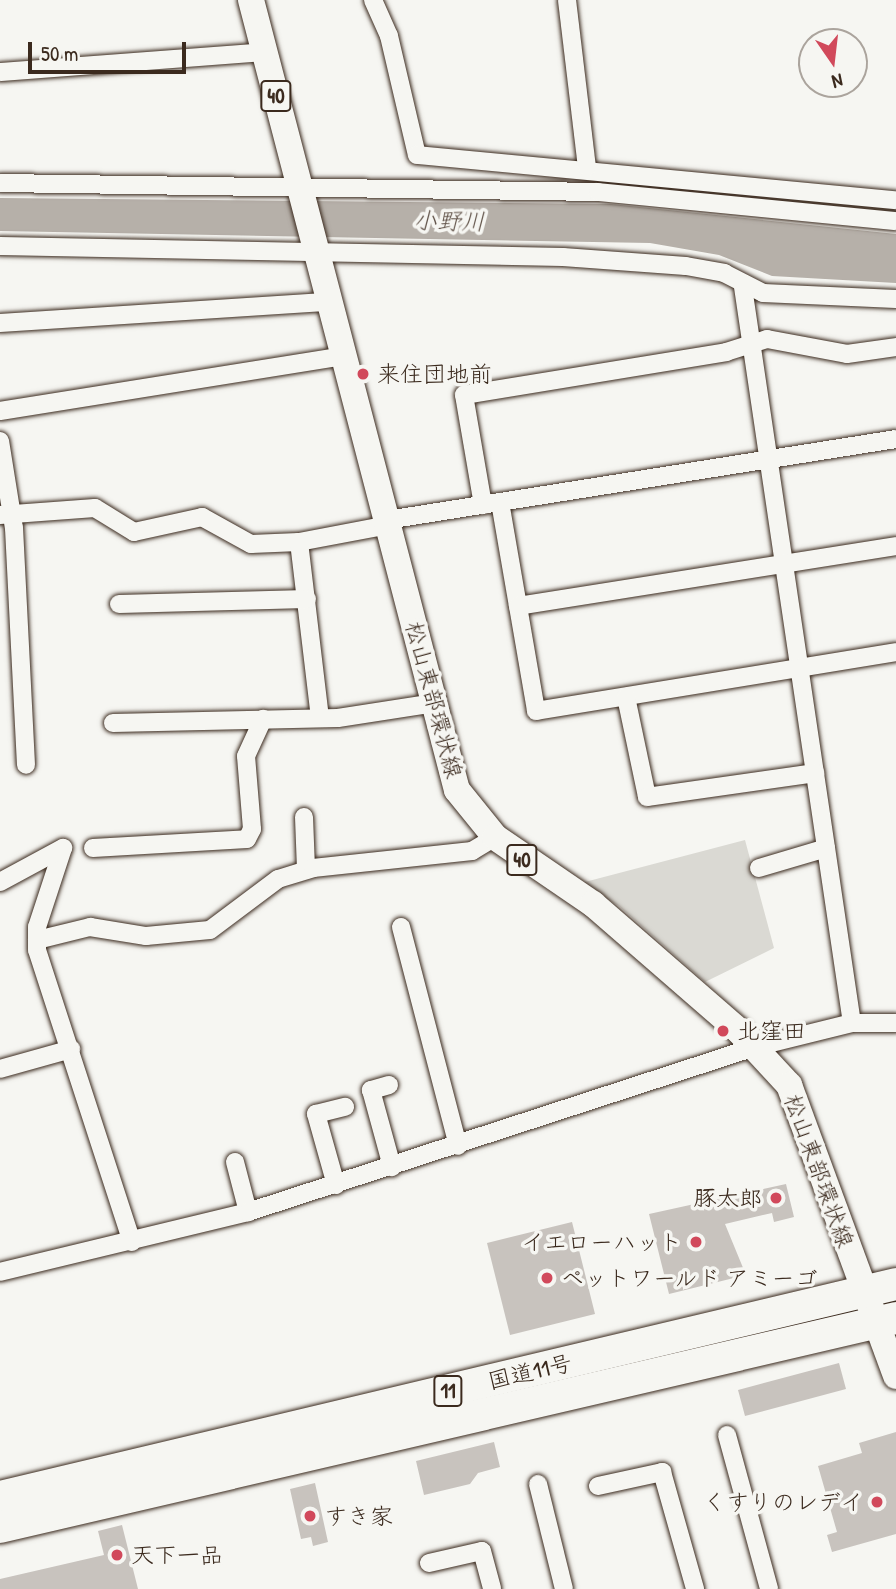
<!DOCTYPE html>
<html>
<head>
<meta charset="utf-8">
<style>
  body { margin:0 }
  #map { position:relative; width:896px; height:1589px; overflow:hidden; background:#f6f6f2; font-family:"Patrick Hand","Klee One",sans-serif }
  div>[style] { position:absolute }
  .green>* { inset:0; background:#dad9d3 }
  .water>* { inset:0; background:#b6b0a9 }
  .building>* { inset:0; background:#c8c3be }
  .roads { filter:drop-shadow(0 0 2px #3b2a1e) drop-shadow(0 0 2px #3b2a1e) }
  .street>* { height:18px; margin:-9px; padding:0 9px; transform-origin:9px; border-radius:9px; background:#f6f6f2 }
  .primary>* { height:26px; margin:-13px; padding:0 13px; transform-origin:13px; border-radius:13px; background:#f6f6f2 }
  .highway>* { height:32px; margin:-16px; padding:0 16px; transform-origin:16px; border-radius:16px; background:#f6f6f2 }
  .dots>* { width:19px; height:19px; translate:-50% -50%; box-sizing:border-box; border:4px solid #f6f6f2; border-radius:50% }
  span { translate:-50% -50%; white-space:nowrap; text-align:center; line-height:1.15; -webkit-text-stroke:7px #f6f6f2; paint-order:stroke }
  .shield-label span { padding:2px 5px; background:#f6f6f2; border:2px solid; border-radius:5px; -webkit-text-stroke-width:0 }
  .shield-label { font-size:21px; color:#3b2a1e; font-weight:700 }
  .poi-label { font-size:23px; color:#3b2a1e }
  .left { translate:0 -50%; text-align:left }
  .right { translate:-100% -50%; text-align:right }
  .street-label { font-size:23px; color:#3b2a1e }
  .water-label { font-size:24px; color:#605248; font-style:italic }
  .north { position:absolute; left:798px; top:28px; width:70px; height:70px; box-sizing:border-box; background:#f6f6f2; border:2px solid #aba49d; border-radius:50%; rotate:166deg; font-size:19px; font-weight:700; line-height:28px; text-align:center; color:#3b2a1e }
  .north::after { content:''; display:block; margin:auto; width:24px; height:32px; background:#d1495b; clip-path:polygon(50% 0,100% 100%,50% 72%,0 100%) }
  .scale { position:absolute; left:28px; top:42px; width:158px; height:32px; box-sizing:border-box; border:4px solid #3b2a1e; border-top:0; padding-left:9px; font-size:21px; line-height:24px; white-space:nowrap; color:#3b2a1e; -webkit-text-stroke:5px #f6f6f2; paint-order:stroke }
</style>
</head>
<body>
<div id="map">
  <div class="green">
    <div style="clip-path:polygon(745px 840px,774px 948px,705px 982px,619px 906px,581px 883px)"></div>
  </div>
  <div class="water">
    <div style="clip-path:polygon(0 198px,611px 204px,896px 234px,896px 283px,772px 276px,719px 255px,650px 243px,0 231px)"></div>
  </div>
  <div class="building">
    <div style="clip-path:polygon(786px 1184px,794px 1217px,774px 1222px,772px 1213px,725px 1224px,746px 1275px,669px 1294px,649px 1214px)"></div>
    <div style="clip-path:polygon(572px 1222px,595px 1314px,510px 1335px,487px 1243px)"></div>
    <div style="clip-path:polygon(839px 1363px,846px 1389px,745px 1416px,738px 1390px)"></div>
    <div style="clip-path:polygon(896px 1432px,896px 1534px,832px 1552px,827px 1535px,837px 1532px,818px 1466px,862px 1453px,859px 1443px)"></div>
    <div style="clip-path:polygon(494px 1442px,500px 1467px,478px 1473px,470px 1484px,424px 1495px,416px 1461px)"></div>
    <div style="clip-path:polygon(315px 1483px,328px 1542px,313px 1546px,311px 1537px,301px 1539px,290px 1489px)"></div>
    <div style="clip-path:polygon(122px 1525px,138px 1589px,0 1589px,0 1579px,104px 1555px,98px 1531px)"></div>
  </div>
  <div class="roads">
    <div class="street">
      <div style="left:373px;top:0;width:39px;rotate:66deg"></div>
      <div style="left:389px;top:36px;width:122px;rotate:76.8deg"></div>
      <div style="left:417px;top:155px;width:481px;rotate:5.4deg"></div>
      <div style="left:567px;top:0;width:168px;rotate:83.2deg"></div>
      <div style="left:0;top:72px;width:266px;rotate:-4.3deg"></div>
      <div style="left:0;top:183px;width:598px;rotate:0.86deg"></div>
      <div style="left:598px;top:192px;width:299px;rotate:5.6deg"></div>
      <div style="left:0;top:246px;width:563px;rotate:1.12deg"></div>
      <div style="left:563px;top:257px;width:123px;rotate:4.2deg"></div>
      <div style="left:686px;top:266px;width:39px;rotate:10deg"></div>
      <div style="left:724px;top:273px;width:44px;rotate:27.1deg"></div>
      <div style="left:763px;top:293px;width:133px;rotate:2.6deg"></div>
      <div style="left:743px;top:287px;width:744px;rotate:81.58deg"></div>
      <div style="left:0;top:323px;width:329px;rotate:-3.7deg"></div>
      <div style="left:0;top:411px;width:346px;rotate:-9.1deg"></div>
      <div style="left:0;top:441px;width:88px;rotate:80.9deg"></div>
      <div style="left:14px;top:528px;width:237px;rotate:87.1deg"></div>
      <div style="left:500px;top:502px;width:212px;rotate:80.2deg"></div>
      <div style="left:536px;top:711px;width:365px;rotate:-9.3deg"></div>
      <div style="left:483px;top:505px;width:112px;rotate:-99.8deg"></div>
      <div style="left:464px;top:395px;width:266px;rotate:-9.3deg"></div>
      <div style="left:726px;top:352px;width:43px;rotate:-17.6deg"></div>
      <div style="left:767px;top:339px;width:81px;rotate:10.6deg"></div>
      <div style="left:847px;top:354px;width:49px;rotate:-8.1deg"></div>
      <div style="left:0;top:515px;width:95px;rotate:-4.2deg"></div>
      <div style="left:95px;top:508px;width:46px;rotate:31.6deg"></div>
      <div style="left:134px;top:532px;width:70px;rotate:-12.4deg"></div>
      <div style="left:202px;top:517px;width:56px;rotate:28.9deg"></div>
      <div style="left:251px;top:544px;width:48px;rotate:-2.4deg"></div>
      <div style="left:299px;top:542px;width:92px;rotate:-10.7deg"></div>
      <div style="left:387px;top:520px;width:515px;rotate:-9.04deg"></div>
      <div style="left:299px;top:542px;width:177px;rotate:83.2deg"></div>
      <div style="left:119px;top:604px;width:188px;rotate:-1.5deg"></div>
      <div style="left:518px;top:606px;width:383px;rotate:-9deg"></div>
      <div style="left:626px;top:697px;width:102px;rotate:78.1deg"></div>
      <div style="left:647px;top:797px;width:170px;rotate:-8.1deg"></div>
      <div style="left:113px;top:723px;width:225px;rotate:-1.3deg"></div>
      <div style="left:338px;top:718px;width:98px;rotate:-8.8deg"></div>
      <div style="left:304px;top:817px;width:53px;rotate:87.8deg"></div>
      <div style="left:63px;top:848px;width:83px;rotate:108.2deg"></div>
      <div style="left:37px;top:927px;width:23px;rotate:90deg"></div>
      <div style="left:37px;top:950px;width:307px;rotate:72deg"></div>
      <div style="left:93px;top:848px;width:154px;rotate:-3.3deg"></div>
      <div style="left:247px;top:839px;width:11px;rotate:-63deg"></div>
      <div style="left:252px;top:829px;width:73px;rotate:-94.7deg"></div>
      <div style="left:246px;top:756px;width:41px;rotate:-65.3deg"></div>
      <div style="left:759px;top:868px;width:70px;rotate:-16.6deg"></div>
      <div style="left:0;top:882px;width:72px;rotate:-28.4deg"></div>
      <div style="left:401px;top:927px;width:226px;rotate:75.4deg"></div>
      <div style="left:37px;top:940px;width:55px;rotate:-13.8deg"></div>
      <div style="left:90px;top:927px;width:57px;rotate:9.1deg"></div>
      <div style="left:146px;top:936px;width:64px;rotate:-5.4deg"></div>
      <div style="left:210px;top:930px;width:85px;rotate:-36.9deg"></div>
      <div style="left:278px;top:879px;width:37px;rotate:-17deg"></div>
      <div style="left:313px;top:868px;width:160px;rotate:-6.1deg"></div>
      <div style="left:472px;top:851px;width:27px;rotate:-31deg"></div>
      <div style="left:0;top:1069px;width:74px;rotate:-15.7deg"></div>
      <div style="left:389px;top:1085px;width:19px;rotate:164deg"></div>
      <div style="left:371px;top:1090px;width:80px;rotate:74.7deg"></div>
      <div style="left:235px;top:1162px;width:52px;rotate:75.4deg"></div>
      <div style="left:336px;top:1185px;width:74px;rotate:-105.7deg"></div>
      <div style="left:316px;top:1114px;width:30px;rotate:-14deg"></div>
      <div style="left:0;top:1272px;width:255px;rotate:-13.6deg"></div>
      <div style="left:248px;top:1212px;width:533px;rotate:-18.03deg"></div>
      <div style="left:755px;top:1047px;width:100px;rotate:-13.9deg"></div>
      <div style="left:852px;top:1023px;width:44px"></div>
      <div style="left:727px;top:1435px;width:160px;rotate:74.7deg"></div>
      <div style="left:538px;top:1484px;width:108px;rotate:76.1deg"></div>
      <div style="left:598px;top:1486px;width:66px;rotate:-12.3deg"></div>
      <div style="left:662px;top:1472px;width:122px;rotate:74.2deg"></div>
      <div style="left:429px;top:1563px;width:54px;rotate:-12.8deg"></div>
      <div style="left:482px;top:1551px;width:39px;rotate:75deg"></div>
    </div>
    <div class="primary">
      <div style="left:251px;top:0;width:816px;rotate:75.39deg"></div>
      <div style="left:457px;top:790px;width:60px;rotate:51deg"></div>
      <div style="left:495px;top:837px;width:119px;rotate:34.4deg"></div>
      <div style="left:593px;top:904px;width:194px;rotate:41deg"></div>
      <div style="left:739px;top:1031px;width:74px;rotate:47.2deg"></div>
      <div style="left:789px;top:1085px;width:310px;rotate:69.8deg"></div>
    </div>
    <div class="highway">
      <div style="left:0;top:1497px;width:921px;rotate:-13.37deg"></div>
      <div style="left:0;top:1527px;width:920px;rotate:-13.13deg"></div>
    </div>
  </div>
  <div class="dots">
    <div style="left:363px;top:374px;background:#d1495b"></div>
    <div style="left:723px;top:1031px;background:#d1495b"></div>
    <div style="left:776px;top:1198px;background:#d1495b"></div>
    <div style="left:696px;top:1242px;background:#d1495b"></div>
    <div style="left:547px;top:1278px;background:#d1495b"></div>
    <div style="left:877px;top:1502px;background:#d1495b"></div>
    <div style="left:310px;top:1516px;background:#d1495b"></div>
    <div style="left:117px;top:1555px;background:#d1495b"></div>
  </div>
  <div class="shield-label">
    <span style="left:276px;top:96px">40</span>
    <span style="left:522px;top:860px">40</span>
    <span style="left:448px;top:1391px">11</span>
  </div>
  <div class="poi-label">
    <span class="left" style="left:377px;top:374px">来住団地前</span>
    <span class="left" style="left:737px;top:1031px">北窪田</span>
    <span class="right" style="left:762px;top:1198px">豚太郎</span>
    <span class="right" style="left:682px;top:1242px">イエローハット</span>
    <span class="left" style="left:561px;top:1278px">ペットワールド アミーゴ</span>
    <span class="right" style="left:863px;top:1502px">くすりのレデイ</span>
    <span class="left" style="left:324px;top:1516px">すき家</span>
    <span class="left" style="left:131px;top:1555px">天下一品</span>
  </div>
  <div class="street-label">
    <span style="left:434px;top:700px;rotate:75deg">松山東部環状線</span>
    <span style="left:819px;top:1171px;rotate:70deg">松山東部環状線</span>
    <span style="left:530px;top:1372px;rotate:-13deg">国道11号</span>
  </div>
  <div class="water-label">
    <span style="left:449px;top:221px;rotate:1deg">小野川</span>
  </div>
  <div class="north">N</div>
  <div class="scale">50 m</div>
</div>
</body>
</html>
